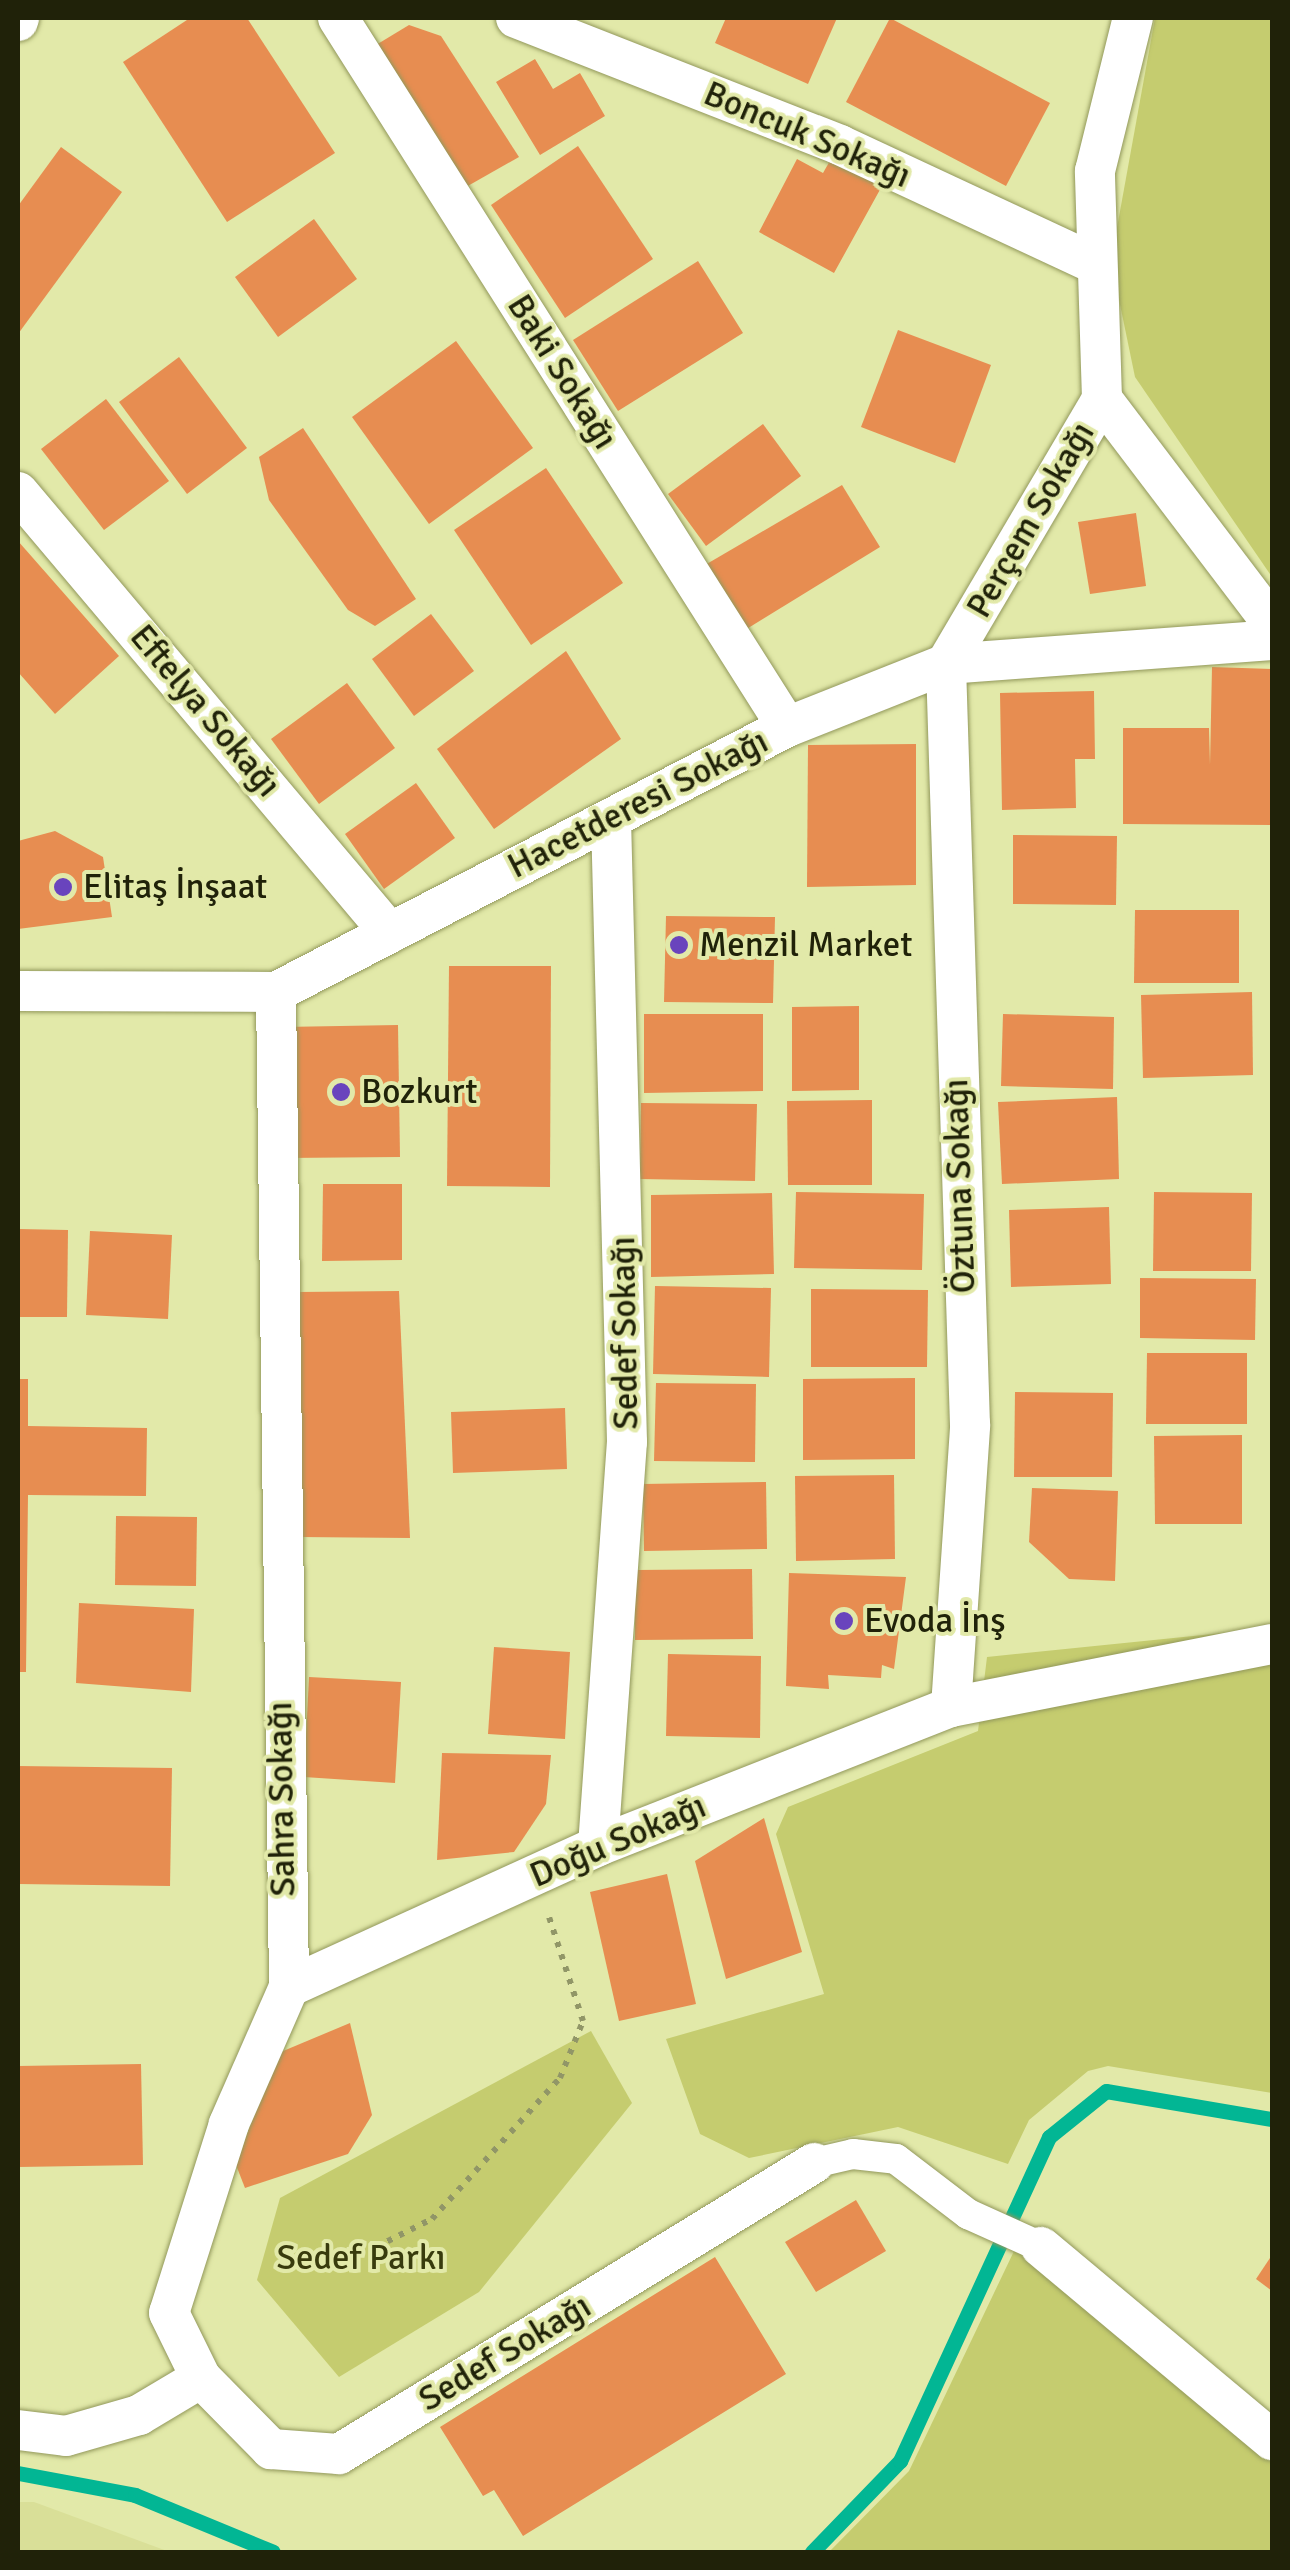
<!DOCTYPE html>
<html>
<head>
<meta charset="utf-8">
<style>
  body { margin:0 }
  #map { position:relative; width:1290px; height:2570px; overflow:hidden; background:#e2e9a9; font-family:Signika,sans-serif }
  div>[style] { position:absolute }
  .built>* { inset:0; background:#d9df98 }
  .green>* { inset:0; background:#c5cc6f }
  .stream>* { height:15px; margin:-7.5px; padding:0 7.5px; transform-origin:7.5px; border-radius:7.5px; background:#02b694 }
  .building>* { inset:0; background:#e78d51 }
  .path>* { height:6px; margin-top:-3px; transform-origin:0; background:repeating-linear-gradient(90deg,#919667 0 5px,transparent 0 13px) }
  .roads { filter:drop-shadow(0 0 2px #92985b) drop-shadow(0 0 2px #92985b) }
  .pedestrian>* { height:30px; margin:-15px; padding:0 15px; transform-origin:15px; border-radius:15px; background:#fff }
  .minor>* { height:40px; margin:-20px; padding:0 20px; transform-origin:20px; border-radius:20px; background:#fff }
  .dots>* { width:28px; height:28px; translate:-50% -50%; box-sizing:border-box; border:5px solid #e2e9a9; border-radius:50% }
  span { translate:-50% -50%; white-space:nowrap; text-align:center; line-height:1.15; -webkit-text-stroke:8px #e2e9a9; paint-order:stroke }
  .street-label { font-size:35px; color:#202209 }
  .poi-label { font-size:35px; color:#202209 }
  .left { translate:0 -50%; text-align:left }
  .park-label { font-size:35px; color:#383b0d }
  .frame { position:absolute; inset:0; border:20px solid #202209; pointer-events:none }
</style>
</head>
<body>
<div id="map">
  <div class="built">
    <div style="clip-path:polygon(18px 2502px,34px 2502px,167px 2551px,18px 2552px)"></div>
  </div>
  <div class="green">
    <div style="clip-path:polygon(1155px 18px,1272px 18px,1272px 577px,1135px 377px,1111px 261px)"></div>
    <div style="clip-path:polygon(1272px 1628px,1272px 2093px,1108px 2066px,1088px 2071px,1029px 2120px,1008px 2164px,898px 2127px,749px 2158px,700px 2134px,666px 2039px,824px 1994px,776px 1834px,788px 1807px,978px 1731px,987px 1657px)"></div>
    <div style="clip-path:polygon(591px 2031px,632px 2103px,479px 2292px,339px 2377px,257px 2280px,280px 2198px)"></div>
    <div style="clip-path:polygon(1015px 2249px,1272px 2457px,1272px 2552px,829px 2552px,909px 2471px)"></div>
  </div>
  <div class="stream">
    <div style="left:18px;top:2473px;width:119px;rotate:10.6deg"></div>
    <div style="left:135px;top:2495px;width:149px;rotate:22.4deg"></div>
    <div style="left:812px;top:2552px;width:127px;rotate:-46deg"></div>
    <div style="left:900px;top:2461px;width:357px;rotate:-65.3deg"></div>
    <div style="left:1049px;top:2137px;width:73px;rotate:-38.9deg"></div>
    <div style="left:1106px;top:2091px;width:168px;rotate:9.6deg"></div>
  </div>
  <div class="building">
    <div style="clip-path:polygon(190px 18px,247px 18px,335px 153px,227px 222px,123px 62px)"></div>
    <div style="clip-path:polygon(726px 18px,837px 18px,808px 84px,715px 43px)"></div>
    <div style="clip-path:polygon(890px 18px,1050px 103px,1006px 186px,846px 102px)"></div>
    <div style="clip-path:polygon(409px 25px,441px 36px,519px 157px,466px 187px,376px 45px)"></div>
    <div style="clip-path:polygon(535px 59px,553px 89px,580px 73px,605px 116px,540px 155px,496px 82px)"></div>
    <div style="clip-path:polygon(578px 146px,653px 259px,565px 318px,491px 205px)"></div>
    <div style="clip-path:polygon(61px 147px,122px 192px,18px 334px,18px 206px)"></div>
    <div style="clip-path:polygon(797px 159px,823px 173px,831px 159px,882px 186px,834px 273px,759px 232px)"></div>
    <div style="clip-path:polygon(314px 219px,357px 279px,278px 337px,235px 277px)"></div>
    <div style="clip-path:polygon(698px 261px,743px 333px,618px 411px,573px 340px)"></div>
    <div style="clip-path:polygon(898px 330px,991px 365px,955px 463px,861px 427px)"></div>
    <div style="clip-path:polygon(456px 341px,533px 448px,429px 524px,352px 417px)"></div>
    <div style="clip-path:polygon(179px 357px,247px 448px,187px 494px,119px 402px)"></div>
    <div style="clip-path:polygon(106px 399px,169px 481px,104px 530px,41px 449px)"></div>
    <div style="clip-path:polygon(763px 424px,801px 476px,706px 546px,668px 494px)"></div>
    <div style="clip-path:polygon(303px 428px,416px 599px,375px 626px,348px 610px,269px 500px,259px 457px)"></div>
    <div style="clip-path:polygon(546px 468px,623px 583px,531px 645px,454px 530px)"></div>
    <div style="clip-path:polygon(842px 485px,880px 547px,745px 630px,705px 565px)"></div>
    <div style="clip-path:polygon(1136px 513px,1146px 586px,1090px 594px,1078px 522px)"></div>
    <div style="clip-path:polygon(18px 541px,119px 656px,55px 714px,18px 672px)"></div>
    <div style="clip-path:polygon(431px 614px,474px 671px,414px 716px,372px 659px)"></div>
    <div style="clip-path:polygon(566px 651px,621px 739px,494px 829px,437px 749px)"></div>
    <div style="clip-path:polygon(1212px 667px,1272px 669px,1272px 825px,1123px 824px,1123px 728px,1209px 728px,1210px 765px)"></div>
    <div style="clip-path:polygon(347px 683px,395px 748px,319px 804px,271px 739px)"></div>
    <div style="clip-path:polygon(1094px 691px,1095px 759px,1075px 759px,1076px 808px,1002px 810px,1000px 693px)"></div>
    <div style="clip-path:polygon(916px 744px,916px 885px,807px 887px,808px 745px)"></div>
    <div style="clip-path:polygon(416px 783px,455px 838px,384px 889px,345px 834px)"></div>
    <div style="clip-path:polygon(55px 831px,103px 857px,112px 917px,18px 929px,18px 841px)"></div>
    <div style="clip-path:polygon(1013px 835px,1117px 836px,1116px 905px,1013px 904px)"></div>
    <div style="clip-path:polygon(1135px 910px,1239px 910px,1239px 983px,1134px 983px)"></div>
    <div style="clip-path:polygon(666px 916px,775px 917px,773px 1003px,664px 1002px)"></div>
    <div style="clip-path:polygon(449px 966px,551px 966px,550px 1187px,447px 1186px)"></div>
    <div style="clip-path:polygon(1252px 992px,1253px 1075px,1143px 1078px,1141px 995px)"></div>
    <div style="clip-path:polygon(859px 1006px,859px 1090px,792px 1091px,792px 1007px)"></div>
    <div style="clip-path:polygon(644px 1014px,763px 1014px,763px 1091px,644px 1093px)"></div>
    <div style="clip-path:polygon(1003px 1014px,1114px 1017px,1113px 1089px,1001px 1086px)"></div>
    <div style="clip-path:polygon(398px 1025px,400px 1157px,284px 1158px,283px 1027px)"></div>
    <div style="clip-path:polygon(1117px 1097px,1119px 1179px,1002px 1184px,998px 1102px)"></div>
    <div style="clip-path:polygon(872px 1100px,872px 1185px,788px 1185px,787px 1101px)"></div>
    <div style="clip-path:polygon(641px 1103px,757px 1104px,755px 1181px,640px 1179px)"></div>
    <div style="clip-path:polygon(323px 1184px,402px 1184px,402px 1260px,322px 1261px)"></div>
    <div style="clip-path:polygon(796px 1192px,924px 1194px,922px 1270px,794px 1268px)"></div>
    <div style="clip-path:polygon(1154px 1192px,1252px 1193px,1251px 1271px,1153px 1271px)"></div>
    <div style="clip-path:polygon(772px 1193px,774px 1274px,651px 1277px,651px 1195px)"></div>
    <div style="clip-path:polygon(1109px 1207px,1111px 1284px,1011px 1287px,1009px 1210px)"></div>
    <div style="clip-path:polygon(18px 1229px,68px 1230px,67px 1317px,18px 1317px)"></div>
    <div style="clip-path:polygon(90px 1231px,172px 1235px,168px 1319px,86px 1315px)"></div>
    <div style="clip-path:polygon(1140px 1278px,1256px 1279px,1255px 1340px,1140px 1338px)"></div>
    <div style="clip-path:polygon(655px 1286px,771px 1288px,769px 1377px,653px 1374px)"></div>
    <div style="clip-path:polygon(811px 1289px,928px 1290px,927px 1367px,811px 1367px)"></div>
    <div style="clip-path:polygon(399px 1291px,410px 1538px,299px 1537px,299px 1292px)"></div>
    <div style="clip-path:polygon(1147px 1353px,1247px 1353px,1247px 1424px,1146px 1424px)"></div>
    <div style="clip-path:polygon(915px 1378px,915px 1459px,803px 1460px,803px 1379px)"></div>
    <div style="clip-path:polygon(18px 1379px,28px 1379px,28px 1426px,147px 1428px,146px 1496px,28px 1495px,26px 1672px,18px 1672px)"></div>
    <div style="clip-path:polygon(656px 1383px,756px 1384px,755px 1462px,654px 1461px)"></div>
    <div style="clip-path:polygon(1015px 1392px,1113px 1393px,1112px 1477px,1014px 1477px)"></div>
    <div style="clip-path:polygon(565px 1408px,567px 1469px,453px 1473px,451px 1412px)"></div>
    <div style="clip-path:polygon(1242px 1435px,1242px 1524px,1155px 1524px,1154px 1436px)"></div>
    <div style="clip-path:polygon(894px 1475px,895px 1559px,796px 1561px,795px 1476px)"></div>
    <div style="clip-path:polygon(766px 1482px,767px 1549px,644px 1551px,643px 1484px)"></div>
    <div style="clip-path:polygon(1032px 1488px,1118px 1491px,1115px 1581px,1069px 1579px,1029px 1542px)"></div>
    <div style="clip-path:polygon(116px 1516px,197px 1517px,196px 1586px,115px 1585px)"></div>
    <div style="clip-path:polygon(752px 1569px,753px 1639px,635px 1640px,635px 1570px)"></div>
    <div style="clip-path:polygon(789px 1573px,906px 1577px,894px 1669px,882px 1665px,881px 1678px,828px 1675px,829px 1689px,786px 1686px)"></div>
    <div style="clip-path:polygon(79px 1603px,194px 1609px,191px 1692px,76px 1683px)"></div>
    <div style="clip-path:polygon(494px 1647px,570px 1652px,565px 1739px,488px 1734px)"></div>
    <div style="clip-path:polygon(668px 1654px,761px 1656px,760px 1738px,666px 1736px)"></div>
    <div style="clip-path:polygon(309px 1677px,401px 1682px,395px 1783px,304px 1777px)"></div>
    <div style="clip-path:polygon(442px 1753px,551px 1755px,546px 1804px,514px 1852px,437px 1860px)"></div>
    <div style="clip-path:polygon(18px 1766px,172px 1768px,170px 1886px,18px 1884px)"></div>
    <div style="clip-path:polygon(764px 1818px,802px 1952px,726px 1979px,695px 1861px)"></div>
    <div style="clip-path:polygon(667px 1874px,696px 2004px,619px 2021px,590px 1892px)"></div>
    <div style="clip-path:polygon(350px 2023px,372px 2115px,348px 2154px,245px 2188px,236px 2165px,276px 2054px)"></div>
    <div style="clip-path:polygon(141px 2064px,143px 2165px,18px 2167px,18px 2066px)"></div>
    <div style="clip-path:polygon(856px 2200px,886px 2251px,816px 2292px,785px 2242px)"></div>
    <div style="clip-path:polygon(1272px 2255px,1272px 2291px,1256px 2279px)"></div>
    <div style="clip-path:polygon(715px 2257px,786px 2374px,523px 2536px,494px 2490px,483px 2496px,440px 2427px)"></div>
  </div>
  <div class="path">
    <div style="left:376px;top:2247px;width:63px;rotate:-26.6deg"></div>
    <div style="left:432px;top:2219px;width:190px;rotate:-47.8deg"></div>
    <div style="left:560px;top:2078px;width:61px;rotate:-68deg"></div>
    <div style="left:583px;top:2021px;width:109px;rotate:-108.1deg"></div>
  </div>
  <div class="roads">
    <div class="pedestrian">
      <div style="left:814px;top:2163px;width:40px;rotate:-13deg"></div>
      <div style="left:853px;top:2154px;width:43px;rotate:6.6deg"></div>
      <div style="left:896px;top:2159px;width:91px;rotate:37.4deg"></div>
      <div style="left:968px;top:2214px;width:80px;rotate:24.3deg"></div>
    </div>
    <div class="minor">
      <div style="left:338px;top:18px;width:839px;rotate:57.65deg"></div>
      <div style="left:516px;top:18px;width:348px;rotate:21.4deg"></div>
      <div style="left:840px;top:145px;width:279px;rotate:25deg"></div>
      <div style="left:18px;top:21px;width:3px;rotate:-72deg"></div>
      <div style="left:1102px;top:399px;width:281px;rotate:52.8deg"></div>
      <div style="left:18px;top:492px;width:577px;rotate:49.85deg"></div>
      <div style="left:18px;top:991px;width:258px;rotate:0.2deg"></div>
      <div style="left:276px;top:992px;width:576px;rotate:-27.41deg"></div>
      <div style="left:787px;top:727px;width:171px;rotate:-21.6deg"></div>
      <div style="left:946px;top:664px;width:327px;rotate:-4.2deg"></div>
      <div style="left:276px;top:992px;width:995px;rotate:89.25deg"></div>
      <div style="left:289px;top:1987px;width:150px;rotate:113.7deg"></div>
      <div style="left:229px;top:2124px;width:198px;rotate:107.6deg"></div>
      <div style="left:169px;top:2313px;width:72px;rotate:63.8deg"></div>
      <div style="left:201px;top:2378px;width:100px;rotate:45.4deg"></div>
      <div style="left:271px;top:2449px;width:68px;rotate:4.2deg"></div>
      <div style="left:339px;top:2454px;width:557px;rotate:-31.49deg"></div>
      <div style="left:951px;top:1707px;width:283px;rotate:-86.1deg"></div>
      <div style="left:970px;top:1425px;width:761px;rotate:-91.81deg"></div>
      <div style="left:946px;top:664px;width:308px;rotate:-59.5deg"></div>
      <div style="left:1102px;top:399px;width:228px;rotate:-91.8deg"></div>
      <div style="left:1095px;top:171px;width:158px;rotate:-76.1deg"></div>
      <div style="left:598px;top:1846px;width:405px;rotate:-85.9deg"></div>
      <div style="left:627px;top:1442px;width:624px;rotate:-91.47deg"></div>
      <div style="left:289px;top:1987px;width:340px;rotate:-24.5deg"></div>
      <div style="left:598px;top:1846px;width:379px;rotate:-21.5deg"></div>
      <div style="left:951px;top:1707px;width:327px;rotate:-11.1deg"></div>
      <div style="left:1041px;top:2247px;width:301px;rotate:39.9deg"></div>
      <div style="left:18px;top:2430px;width:48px;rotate:7.1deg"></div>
      <div style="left:66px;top:2436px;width:76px;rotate:-16deg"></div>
      <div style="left:139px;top:2415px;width:72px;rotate:-30.8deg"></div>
    </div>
  </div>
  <div class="dots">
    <div style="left:63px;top:887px;background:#6944bd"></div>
    <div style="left:679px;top:945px;background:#6944bd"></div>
    <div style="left:341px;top:1092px;background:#6944bd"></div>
    <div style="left:844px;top:1621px;background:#6944bd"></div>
  </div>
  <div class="street-label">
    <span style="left:807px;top:135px;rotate:23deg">Boncuk Sokağı</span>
    <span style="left:562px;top:372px;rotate:58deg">Baki Sokağı</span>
    <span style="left:1031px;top:520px;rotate:-60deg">Perçem Sokağı</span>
    <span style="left:205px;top:711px;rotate:50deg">Eftelya Sokağı</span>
    <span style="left:638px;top:804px;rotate:-27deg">Hacetderesi Sokağı</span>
    <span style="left:960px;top:1186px;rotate:-92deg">Öztuna Sokağı</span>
    <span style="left:625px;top:1333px;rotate:-91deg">Sedef Sokağı</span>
    <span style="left:282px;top:1799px;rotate:-91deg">Sahra Sokağı</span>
    <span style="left:618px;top:1841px;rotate:-23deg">Doğu Sokağı</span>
    <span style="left:505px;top:2353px;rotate:-31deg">Sedef Sokağı</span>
  </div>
  <div class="poi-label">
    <span class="left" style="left:83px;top:887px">Elitaş İnşaat</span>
    <span class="left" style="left:699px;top:945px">Menzil Market</span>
    <span class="left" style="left:361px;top:1092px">Bozkurt</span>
    <span class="left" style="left:864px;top:1621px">Evoda İnş</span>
  </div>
  <div class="park-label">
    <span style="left:361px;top:2258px">Sedef Parkı</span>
  </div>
  <div class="frame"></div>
</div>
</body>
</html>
